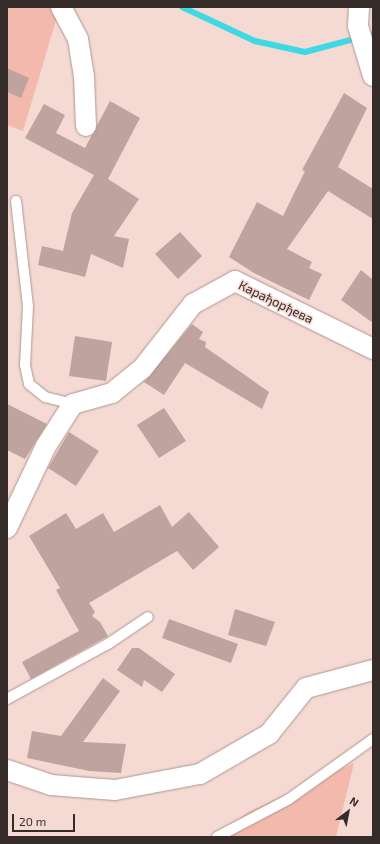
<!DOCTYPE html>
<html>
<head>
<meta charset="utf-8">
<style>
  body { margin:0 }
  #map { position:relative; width:380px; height:844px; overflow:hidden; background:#f5dad4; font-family:"Exo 2",sans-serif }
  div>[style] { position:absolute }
  .green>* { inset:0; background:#f3b9ad }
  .stream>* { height:6px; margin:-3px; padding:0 3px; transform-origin:3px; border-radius:3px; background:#3ed9e3 }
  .building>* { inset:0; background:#bea39e }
  .roads { filter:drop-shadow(0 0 1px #af9590) drop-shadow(0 0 1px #af9590) }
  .service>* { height:10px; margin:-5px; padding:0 5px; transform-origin:5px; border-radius:5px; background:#fff }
  .minor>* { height:20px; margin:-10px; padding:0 10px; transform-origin:10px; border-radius:10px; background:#fff }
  span { translate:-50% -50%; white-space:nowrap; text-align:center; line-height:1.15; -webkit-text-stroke:3px #f5dad4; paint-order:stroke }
  .street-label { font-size:13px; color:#352b29 }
  .frame { position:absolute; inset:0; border:8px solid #352b29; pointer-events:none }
  .north { position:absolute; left:328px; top:792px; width:40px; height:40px; -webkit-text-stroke:3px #f5dad4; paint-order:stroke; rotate:32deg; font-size:11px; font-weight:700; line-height:16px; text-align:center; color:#352b29 }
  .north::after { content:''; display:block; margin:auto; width:14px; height:18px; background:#352b29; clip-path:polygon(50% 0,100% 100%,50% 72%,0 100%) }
  .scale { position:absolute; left:12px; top:814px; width:63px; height:18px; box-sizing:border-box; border:2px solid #352b29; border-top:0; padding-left:5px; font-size:12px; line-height:14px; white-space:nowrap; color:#352b29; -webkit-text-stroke:3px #f5dad4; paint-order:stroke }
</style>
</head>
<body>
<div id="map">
  <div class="green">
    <div style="clip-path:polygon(7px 7px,60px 7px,23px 131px,7px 125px)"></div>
    <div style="clip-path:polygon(354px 763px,336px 837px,214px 837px,248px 812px)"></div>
  </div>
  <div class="stream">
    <div style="left:182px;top:7px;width:81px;rotate:25deg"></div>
    <div style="left:255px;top:41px;width:51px;rotate:12.4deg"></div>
    <div style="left:305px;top:52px;width:70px;rotate:-14.8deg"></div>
  </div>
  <div class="building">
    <div style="clip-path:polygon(7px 68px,29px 78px,21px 98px,7px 92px)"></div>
    <div style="clip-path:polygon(344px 93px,367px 108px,338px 167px,373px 189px,373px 219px,328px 191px,287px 249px,312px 262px,309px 268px,322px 274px,309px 300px,254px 273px,229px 257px,257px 202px,283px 216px,305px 171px,302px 170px)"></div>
    <div style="clip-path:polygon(110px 101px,140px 118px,108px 179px,139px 199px,114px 236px,129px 239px,123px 268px,91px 254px,85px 277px,38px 265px,42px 246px,63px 251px,72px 213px,94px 175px,25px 138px,44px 104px,65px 115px,56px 133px,85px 148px)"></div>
    <div style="clip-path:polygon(180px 232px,202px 256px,178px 279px,155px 254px)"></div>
    <div style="clip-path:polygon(361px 270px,373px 280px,373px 323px,341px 300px)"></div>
    <div style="clip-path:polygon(192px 324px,203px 332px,199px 339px,206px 342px,205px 347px,269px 392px,262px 409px,185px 363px,164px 395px,144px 382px)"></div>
    <div style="clip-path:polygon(75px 336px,112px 342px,106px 381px,69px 376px)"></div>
    <div style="clip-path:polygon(7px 404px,47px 424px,25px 459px,7px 450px)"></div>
    <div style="clip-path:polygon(164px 408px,186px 441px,159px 458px,137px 425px)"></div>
    <div style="clip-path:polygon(69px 432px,99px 451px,76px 486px,48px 468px)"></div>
    <div style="clip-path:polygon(160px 505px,172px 527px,189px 512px,219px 547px,193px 570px,177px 551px,89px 603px,95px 612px,92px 616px,100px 622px,108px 636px,31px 679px,22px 662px,79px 631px,56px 590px,60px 588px,29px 536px,66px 513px,76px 529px,103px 513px,114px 532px)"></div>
    <div style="clip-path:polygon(235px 609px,275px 622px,266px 646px,228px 635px)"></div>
    <div style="clip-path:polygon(169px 619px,238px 644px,231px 663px,162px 638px)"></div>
    <div style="clip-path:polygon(132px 648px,139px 648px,175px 674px,162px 692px,144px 680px,142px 687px,117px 670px)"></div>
    <div style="clip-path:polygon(103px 678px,120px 691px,83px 742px,126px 744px,121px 773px,89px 771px,27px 758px,32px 731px,61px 736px)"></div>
  </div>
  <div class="roads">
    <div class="service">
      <div style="left:16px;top:201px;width:106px;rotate:83.5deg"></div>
      <div style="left:28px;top:306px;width:59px;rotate:92.9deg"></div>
      <div style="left:25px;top:365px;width:19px;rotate:78deg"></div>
      <div style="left:29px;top:384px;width:21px;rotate:39deg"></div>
      <div style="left:45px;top:397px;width:29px;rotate:14deg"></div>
      <div style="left:7px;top:699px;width:115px;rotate:-28.6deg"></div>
      <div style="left:108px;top:644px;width:48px;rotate:-34deg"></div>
      <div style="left:217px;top:837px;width:81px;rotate:-27.8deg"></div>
      <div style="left:289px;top:799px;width:103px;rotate:-35.5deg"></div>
    </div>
    <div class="minor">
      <div style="left:61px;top:7px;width:36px;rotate:62deg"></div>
      <div style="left:78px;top:39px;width:37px;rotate:81deg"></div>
      <div style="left:84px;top:76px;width:50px;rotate:87.7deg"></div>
      <div style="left:359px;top:7px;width:19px;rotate:93deg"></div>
      <div style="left:358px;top:26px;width:52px;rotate:73.3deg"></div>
      <div style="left:7px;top:528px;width:91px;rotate:-64.6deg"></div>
      <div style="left:46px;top:446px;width:50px;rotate:-57.3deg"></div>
      <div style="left:73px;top:404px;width:41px;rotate:-15.8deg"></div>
      <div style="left:112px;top:393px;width:38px;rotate:-39deg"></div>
      <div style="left:142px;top:369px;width:83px;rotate:-51.9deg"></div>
      <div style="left:193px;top:304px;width:48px;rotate:-28.7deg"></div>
      <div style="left:235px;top:281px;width:154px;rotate:26.2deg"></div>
      <div style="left:7px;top:770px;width:46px;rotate:18.8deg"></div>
      <div style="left:51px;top:785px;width:64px;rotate:4.5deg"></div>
      <div style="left:115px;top:790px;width:86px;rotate:-10.7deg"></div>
      <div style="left:200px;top:774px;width:80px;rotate:-30.1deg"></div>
      <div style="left:269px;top:734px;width:59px;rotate:-51.2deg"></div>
      <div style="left:306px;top:688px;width:69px;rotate:-15deg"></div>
    </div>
  </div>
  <div class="street-label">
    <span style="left:276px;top:302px;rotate:26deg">Карађорђева</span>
  </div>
  <div class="frame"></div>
  <div class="north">N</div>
  <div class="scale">20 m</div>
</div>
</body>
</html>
